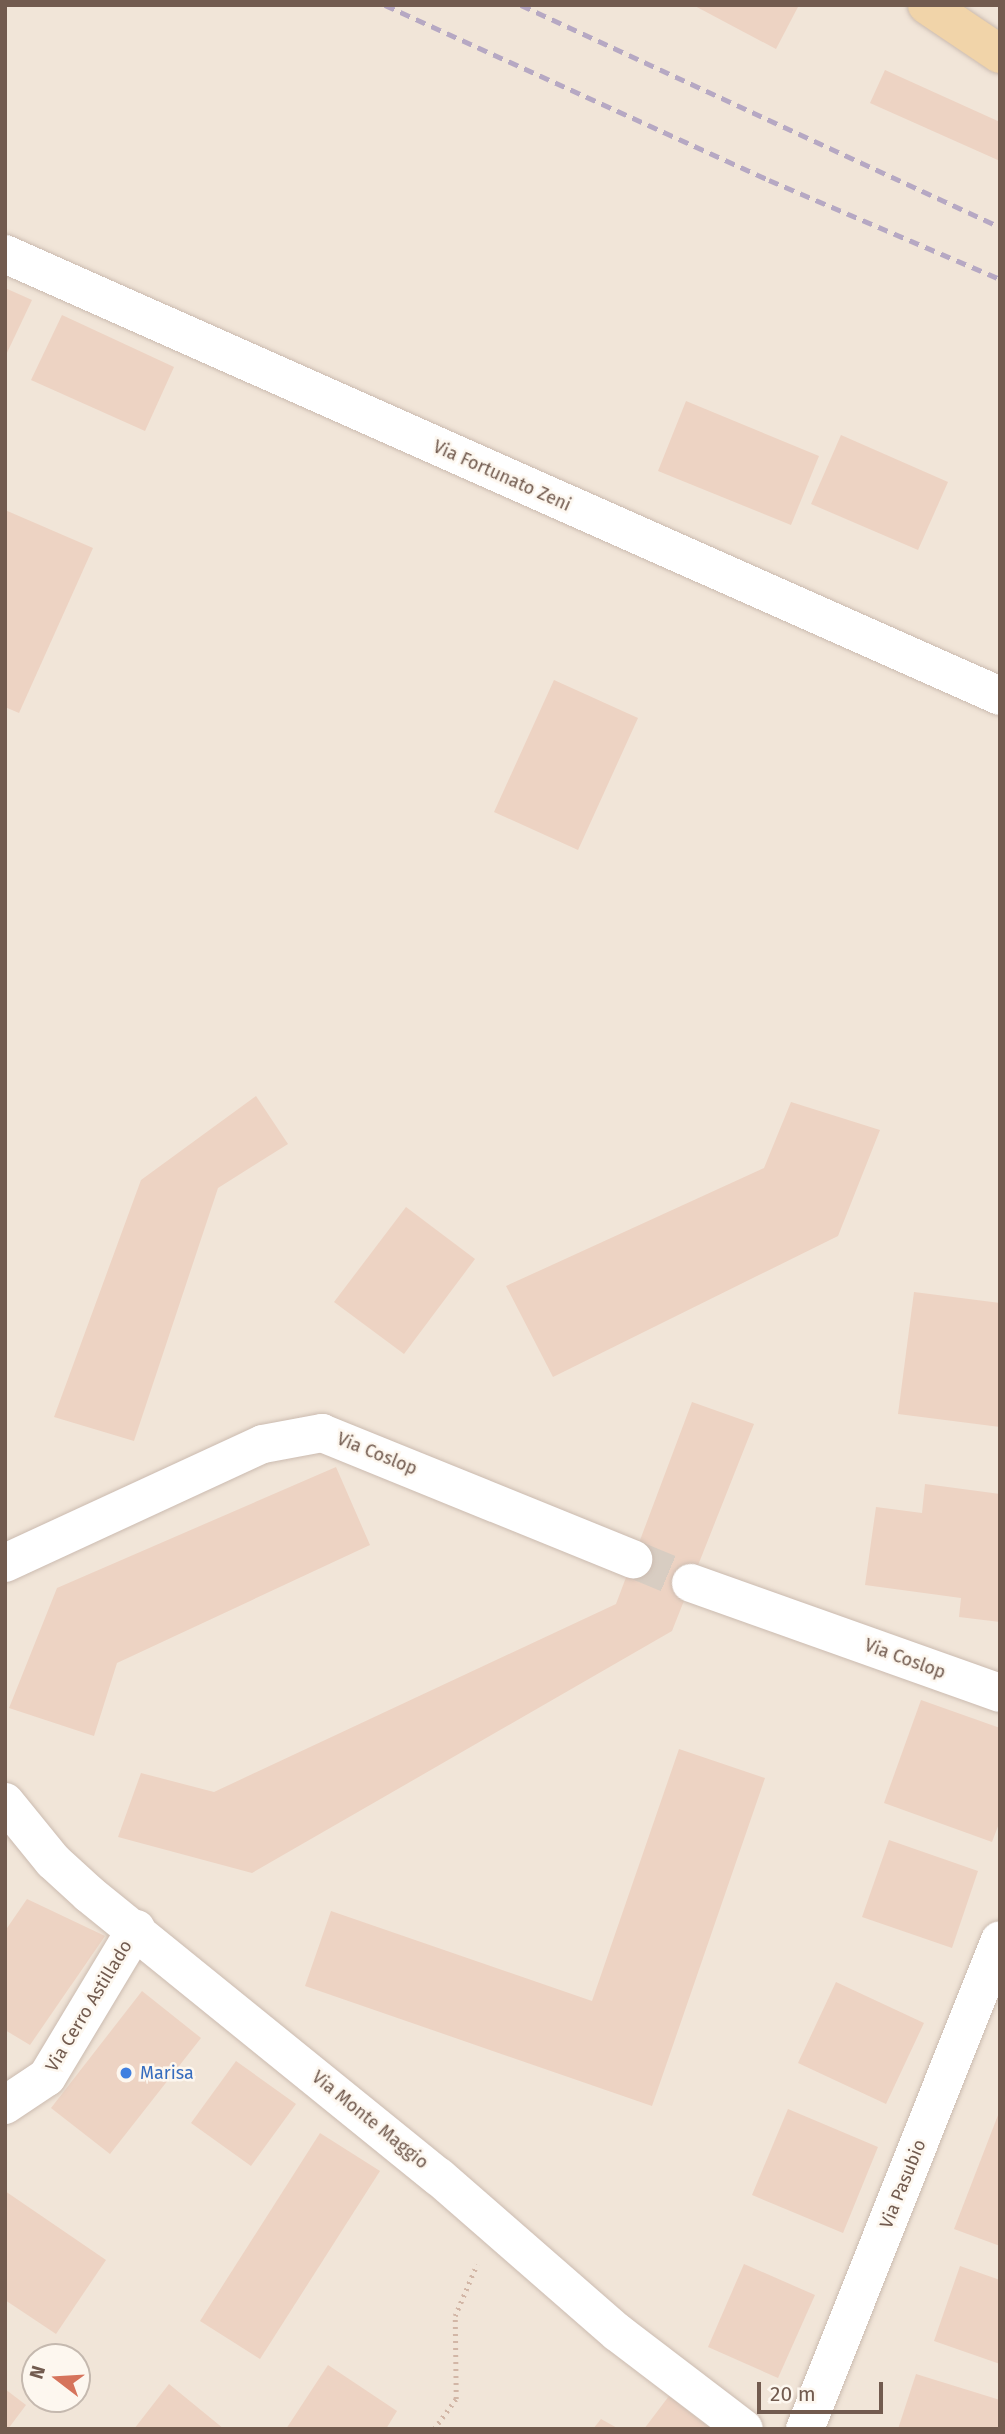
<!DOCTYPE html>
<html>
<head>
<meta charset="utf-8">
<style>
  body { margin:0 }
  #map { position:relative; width:1005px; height:2434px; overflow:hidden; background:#faf3e9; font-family:"Fira Sans",sans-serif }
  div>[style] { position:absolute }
  .residential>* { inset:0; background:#f1e5d8 }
  .building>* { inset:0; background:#edd3c3 }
  .minor-tunnel>* { height:38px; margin-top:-19px; transform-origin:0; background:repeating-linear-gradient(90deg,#d8cdc2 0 38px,transparent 0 57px) }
  .path>* { height:4.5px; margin-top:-2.25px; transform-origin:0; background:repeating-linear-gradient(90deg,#d2b6a6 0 2px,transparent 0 7px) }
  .roads { filter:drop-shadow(0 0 2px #cbbbb0) drop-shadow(0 0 2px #cbbbb0) }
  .minor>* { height:38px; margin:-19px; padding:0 19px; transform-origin:19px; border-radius:19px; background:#fff }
  .major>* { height:38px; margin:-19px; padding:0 19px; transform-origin:19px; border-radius:19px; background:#f1d4a9 }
  .rail>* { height:5px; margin-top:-2.5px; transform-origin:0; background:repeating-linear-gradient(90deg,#b6a8c3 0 10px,transparent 0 17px) }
  .dots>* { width:19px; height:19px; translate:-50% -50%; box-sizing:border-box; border:4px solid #fdf7ef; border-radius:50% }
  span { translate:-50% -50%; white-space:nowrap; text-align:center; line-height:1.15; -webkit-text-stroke:5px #fdf7ef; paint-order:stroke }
  .street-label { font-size:18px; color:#725b4f }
  .shop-label { font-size:18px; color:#366cbe }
  .left { translate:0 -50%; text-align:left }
  .frame { position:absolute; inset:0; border:7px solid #725b4f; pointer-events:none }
  .north { position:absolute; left:21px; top:2343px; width:70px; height:70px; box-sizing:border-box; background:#fdf7ef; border:2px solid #c5b9af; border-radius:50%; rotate:287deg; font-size:19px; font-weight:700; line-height:28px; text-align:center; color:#725b4f }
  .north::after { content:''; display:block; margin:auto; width:24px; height:32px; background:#d6745c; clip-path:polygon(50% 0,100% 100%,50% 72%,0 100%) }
  .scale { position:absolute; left:757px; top:2382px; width:126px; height:32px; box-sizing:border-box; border:4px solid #725b4f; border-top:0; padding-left:9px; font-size:21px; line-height:24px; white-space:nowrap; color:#725b4f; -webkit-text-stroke:5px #fdf7ef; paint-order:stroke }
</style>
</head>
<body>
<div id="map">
  <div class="residential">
    <div style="clip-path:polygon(evenodd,5px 5px,1000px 5px,1000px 2429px,5px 2429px,5px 5px,35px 2357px,77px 2357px,77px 2399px,35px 2399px,35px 2357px)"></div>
  </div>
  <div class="building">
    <div style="clip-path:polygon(693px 5px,799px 5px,776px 49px)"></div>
    <div style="clip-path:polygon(885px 70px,1000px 122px,1000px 161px,870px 103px)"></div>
    <div style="clip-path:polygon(5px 288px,32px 300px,5px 357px)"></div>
    <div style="clip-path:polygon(62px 315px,174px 367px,145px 431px,31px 380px)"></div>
    <div style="clip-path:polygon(686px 401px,819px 456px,791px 525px,658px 471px)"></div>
    <div style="clip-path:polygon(841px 435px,948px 482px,918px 550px,811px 504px)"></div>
    <div style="clip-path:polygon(5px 510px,93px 548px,19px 713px,5px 707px)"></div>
    <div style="clip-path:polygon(554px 680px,638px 718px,578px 850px,494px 812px)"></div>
    <div style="clip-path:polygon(256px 1096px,288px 1144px,218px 1188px,134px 1441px,54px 1417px,141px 1180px)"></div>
    <div style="clip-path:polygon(791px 1102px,880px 1130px,838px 1236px,553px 1377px,506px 1286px,764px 1168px)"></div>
    <div style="clip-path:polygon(406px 1207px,475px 1259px,404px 1354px,334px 1302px)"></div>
    <div style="clip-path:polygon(914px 1292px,1000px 1303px,1000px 1427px,898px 1414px)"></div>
    <div style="clip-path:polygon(692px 1402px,754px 1424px,672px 1631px,252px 1873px,118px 1837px,141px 1773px,214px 1792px,616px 1604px)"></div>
    <div style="clip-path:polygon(336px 1467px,370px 1545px,117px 1663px,94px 1736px,9px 1708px,57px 1588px)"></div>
    <div style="clip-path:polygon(925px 1484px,1000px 1494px,1000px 1622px,959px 1617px,961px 1598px,865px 1585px,876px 1507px,922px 1513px)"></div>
    <div style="clip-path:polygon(921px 1700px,1000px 1728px,1000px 1821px,992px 1842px,884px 1803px)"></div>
    <div style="clip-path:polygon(679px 1749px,765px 1778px,652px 2106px,305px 1986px,331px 1911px,592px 2001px)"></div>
    <div style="clip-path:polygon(889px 1840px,978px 1871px,952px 1948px,862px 1917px)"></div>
    <div style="clip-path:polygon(27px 1899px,105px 1936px,30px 2045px,5px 2030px,5px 1931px)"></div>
    <div style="clip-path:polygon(836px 1982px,924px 2023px,886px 2104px,798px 2063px)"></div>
    <div style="clip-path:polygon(142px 1991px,201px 2038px,110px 2154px,51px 2108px)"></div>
    <div style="clip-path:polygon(236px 2061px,296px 2104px,251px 2166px,191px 2123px)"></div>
    <div style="clip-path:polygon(788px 2109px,878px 2147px,843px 2233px,752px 2195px)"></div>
    <div style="clip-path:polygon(1000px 2110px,1000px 2246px,954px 2229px)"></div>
    <div style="clip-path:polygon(320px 2133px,380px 2171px,260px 2359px,200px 2321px)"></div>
    <div style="clip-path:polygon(5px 2191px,106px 2260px,56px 2334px,5px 2300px)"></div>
    <div style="clip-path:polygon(744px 2264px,815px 2295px,778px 2378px,708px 2347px)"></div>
    <div style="clip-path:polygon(960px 2266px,1000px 2280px,1000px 2364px,934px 2341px)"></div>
    <div style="clip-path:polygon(328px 2365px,397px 2411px,386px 2429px,286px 2429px)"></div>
    <div style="clip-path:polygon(916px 2374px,1000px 2400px,999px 2429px,898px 2429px)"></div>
    <div style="clip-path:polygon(169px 2384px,224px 2429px,134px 2429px)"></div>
    <div style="clip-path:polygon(5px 2389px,26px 2405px,8px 2429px,5px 2429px)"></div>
    <div style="clip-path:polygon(669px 2396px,711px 2429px,644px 2429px)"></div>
    <div style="clip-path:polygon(601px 2419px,619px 2429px,593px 2429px)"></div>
  </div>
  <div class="minor-tunnel">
    <div style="left:633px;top:1559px;width:63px;rotate:22.5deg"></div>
  </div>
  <div class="path">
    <div style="left:434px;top:2429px;width:37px;rotate:-54deg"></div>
    <div style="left:456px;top:2399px;width:83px;rotate:-90.7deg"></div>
    <div style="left:455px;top:2316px;width:56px;rotate:-67.1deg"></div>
  </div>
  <div class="roads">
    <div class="minor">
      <div style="left:5px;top:254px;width:1089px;rotate:23.95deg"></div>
      <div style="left:5px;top:1563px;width:284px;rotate:-24.8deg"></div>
      <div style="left:263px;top:1444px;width:60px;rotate:-10.6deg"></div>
      <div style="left:322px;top:1433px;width:336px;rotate:22.1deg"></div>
      <div style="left:691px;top:1583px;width:328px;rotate:19.6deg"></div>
      <div style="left:5px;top:1802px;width:76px;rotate:50.9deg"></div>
      <div style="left:53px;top:1861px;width:49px;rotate:42.5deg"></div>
      <div style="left:89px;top:1894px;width:450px;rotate:39deg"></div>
      <div style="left:439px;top:2177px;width:237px;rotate:41.1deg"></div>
      <div style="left:618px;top:2333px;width:158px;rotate:37.3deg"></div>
      <div style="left:5px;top:2105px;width:50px;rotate:-33.7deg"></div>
      <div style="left:47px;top:2077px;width:173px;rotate:-59deg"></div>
      <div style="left:805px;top:2429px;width:526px;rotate:-68.26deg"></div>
    </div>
    <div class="major">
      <div style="left:927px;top:5px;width:88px;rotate:33.9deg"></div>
    </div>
  </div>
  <div class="rail">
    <div style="left:385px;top:5px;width:422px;rotate:24.5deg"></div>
    <div style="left:769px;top:180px;width:251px;rotate:23.2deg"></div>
    <div style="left:521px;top:5px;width:528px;rotate:24.87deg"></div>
  </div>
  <div class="dots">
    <div style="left:126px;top:2073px;background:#3f7fe0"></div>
  </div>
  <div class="street-label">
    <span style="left:502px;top:476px;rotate:24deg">Via Fortunato Zeni</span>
    <span style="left:377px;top:1454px;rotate:22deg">Via Coslop</span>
    <span style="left:905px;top:1659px;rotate:20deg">Via Coslop</span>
    <span style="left:89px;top:2006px;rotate:-59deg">Via Cerro Astillado</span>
    <span style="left:370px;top:2120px;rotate:39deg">Via Monte Maggio</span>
    <span style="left:903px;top:2184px;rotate:-68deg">Via Pasubio</span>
  </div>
  <div class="shop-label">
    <span class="left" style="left:140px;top:2073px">Marisa</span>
  </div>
  <div class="frame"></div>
  <div class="north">N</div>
  <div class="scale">20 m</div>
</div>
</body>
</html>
